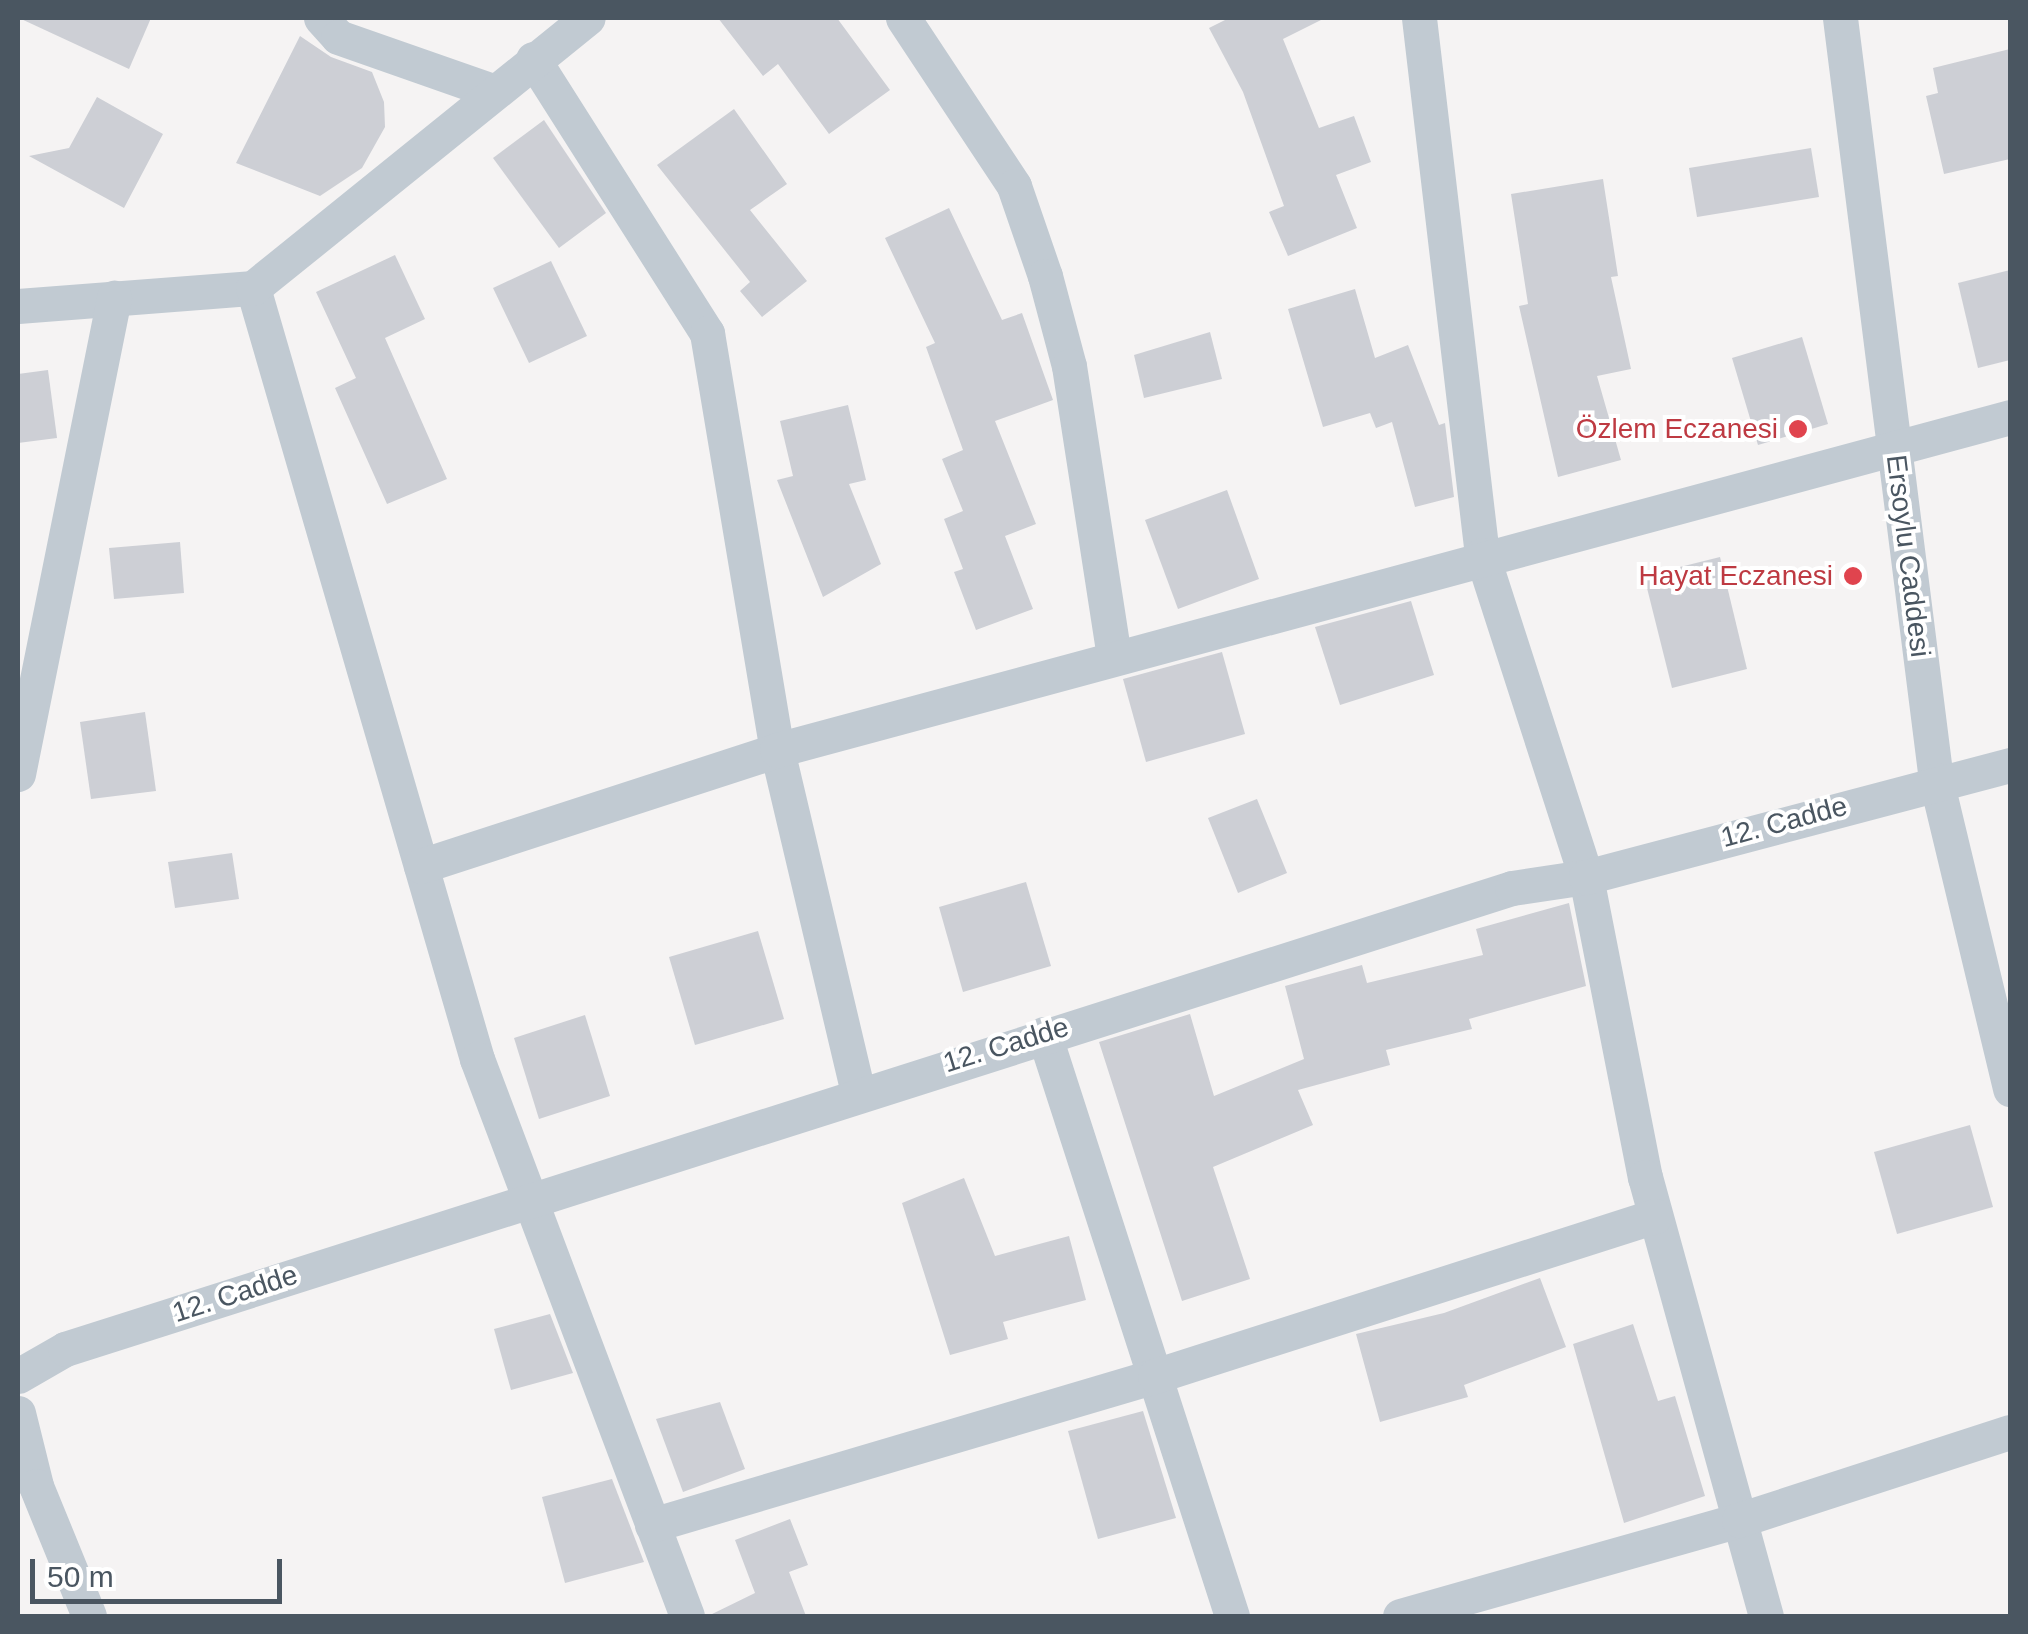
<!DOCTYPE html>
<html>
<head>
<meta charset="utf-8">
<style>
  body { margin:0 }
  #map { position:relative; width:2028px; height:1634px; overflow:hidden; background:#f5f3f3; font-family:Arial,sans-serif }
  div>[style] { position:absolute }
  .building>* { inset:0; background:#cdcfd5 }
  .minor>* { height:35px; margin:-17.5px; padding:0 17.5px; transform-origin:17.5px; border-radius:17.5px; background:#c1cad2 }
  .dots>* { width:28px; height:28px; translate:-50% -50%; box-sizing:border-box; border:5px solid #fff; border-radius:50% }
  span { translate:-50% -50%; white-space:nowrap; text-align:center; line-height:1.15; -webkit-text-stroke:8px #fff; paint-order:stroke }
  .health-label { font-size:28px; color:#be3a42 }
  .right { translate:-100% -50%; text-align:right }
  .street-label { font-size:28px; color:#4a5661 }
  .frame { position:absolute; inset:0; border:20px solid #4a5661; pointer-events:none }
  .scale { position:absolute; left:30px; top:1559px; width:252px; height:45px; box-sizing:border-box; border:5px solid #4a5661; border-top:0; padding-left:12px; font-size:30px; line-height:35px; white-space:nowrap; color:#4a5661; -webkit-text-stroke:8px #fff; paint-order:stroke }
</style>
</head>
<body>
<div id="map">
  <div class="building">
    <div style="clip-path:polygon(19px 18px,151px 18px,129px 69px)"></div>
    <div style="clip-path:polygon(718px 18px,837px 18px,890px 90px,829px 134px,778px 64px,763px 76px)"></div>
    <div style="clip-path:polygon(1229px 18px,1325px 18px,1283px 39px,1319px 128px,1354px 116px,1371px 162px,1336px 175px,1357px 228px,1288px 256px,1269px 212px,1284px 206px,1243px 92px,1209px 28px)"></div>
    <div style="clip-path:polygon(300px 36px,331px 57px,372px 72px,384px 102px,385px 127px,362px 168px,320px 196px,236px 163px)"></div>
    <div style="clip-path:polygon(2010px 49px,2010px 159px,1944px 174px,1926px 96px,1938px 93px,1933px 68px)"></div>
    <div style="clip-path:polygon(97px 97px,163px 134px,124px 208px,29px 156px,69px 148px)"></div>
    <div style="clip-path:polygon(734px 109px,787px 184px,750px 210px,807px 281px,762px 317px,740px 291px,750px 282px,657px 165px)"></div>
    <div style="clip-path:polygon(544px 120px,606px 213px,559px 248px,493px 158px)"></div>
    <div style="clip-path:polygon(1811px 148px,1819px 197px,1697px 217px,1689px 168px)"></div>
    <div style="clip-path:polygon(1603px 179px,1618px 276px,1611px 277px,1631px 369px,1597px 376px,1621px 460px,1558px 477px,1519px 306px,1528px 304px,1511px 194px)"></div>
    <div style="clip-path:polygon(949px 208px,1002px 320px,1022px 313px,1053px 400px,995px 421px,1036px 524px,1005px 536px,1033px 609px,976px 630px,954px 572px,963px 569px,944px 519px,963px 511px,942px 459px,963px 450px,926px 347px,935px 343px,885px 238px)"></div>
    <div style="clip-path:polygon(395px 255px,425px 319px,385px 338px,447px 479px,387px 504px,335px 388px,356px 378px,316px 292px)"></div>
    <div style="clip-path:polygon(551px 261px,587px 336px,529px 363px,493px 288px)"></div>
    <div style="clip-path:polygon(2010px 270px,2010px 360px,1978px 368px,1958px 283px)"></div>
    <div style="clip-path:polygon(1355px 289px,1375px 358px,1408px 345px,1439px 425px,1445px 423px,1454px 497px,1415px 507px,1392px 422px,1376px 428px,1370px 413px,1323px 427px,1288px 309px)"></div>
    <div style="clip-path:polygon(1210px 332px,1222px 379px,1144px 398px,1134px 355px)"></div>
    <div style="clip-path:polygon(1802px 337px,1828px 424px,1758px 445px,1732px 358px)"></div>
    <div style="clip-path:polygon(48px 370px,57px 438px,18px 443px,18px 374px)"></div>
    <div style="clip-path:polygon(848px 405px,866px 480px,849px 484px,881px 564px,823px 597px,777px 480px,793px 476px,780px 421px)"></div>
    <div style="clip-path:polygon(1227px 490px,1259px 579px,1178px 609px,1145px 520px)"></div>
    <div style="clip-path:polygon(180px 542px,184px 593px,114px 599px,109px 548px)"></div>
    <div style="clip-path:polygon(1720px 557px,1747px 669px,1672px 688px,1644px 576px)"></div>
    <div style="clip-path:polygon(1411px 601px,1434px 675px,1340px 705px,1315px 627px)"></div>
    <div style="clip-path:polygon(1222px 652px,1245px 734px,1146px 762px,1123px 679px)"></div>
    <div style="clip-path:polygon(145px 712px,156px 791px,91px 799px,80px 722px)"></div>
    <div style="clip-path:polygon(1257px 799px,1287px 873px,1238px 893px,1208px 818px)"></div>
    <div style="clip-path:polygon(232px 853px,239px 899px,175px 908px,168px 862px)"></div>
    <div style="clip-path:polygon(1026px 882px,1051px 966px,963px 992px,939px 907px)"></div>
    <div style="clip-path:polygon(1569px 903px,1586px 986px,1469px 1019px,1472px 1029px,1386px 1050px,1390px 1065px,1298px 1090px,1313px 1125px,1213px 1167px,1250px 1279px,1182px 1301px,1099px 1042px,1190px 1014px,1214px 1096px,1304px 1059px,1285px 986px,1362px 965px,1367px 983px,1483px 955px,1476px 929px)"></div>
    <div style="clip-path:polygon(758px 931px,784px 1019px,695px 1045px,669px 957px)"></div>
    <div style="clip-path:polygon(585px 1015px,610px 1096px,539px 1119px,514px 1038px)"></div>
    <div style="clip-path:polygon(1970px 1125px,1993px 1207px,1897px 1234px,1874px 1152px)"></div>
    <div style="clip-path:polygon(964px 1178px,995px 1256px,1069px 1236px,1086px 1300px,1003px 1322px,1008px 1339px,950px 1355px,902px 1203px)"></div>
    <div style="clip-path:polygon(1540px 1278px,1566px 1347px,1464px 1385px,1468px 1397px,1380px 1422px,1356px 1334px,1444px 1313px)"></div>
    <div style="clip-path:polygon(550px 1314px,573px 1373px,511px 1390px,494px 1329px)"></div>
    <div style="clip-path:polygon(1633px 1324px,1658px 1401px,1675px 1396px,1705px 1496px,1624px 1523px,1573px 1344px)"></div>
    <div style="clip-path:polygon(720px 1402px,745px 1469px,683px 1492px,656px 1419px)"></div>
    <div style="clip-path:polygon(1143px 1411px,1176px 1518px,1098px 1539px,1068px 1431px)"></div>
    <div style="clip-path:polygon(612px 1479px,644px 1562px,565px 1583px,542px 1497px)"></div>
    <div style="clip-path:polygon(790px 1519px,808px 1565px,789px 1572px,806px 1616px,708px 1616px,755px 1593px,735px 1540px)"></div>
  </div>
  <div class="minor">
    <div style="left:321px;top:18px;width:25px;rotate:48deg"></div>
    <div style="left:338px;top:37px;width:163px;rotate:19.3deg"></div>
    <div style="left:903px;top:18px;width:201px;rotate:56.5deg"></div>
    <div style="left:1014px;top:186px;width:95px;rotate:71deg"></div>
    <div style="left:1045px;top:276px;width:93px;rotate:75.1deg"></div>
    <div style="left:1069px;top:366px;width:293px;rotate:81.2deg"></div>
    <div style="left:1419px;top:18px;width:541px;rotate:83.31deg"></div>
    <div style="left:1482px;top:555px;width:338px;rotate:72.1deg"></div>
    <div style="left:1586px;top:877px;width:306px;rotate:78.9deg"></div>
    <div style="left:1645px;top:1177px;width:455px;rotate:74.6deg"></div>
    <div style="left:1840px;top:18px;width:768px;rotate:82.82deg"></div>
    <div style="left:1936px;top:780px;width:318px;rotate:76.5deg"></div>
    <div style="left:533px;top:59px;width:325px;rotate:57.6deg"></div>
    <div style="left:707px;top:333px;width:423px;rotate:80.5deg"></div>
    <div style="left:777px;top:750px;width:351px;rotate:76.7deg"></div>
    <div style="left:253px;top:288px;width:803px;rotate:73.8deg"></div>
    <div style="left:477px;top:1059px;width:595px;rotate:69.34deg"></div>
    <div style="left:18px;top:306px;width:236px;rotate:-4.4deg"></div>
    <div style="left:253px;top:288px;width:430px;rotate:-38.9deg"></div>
    <div style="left:18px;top:774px;width:486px;rotate:-78.6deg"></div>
    <div style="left:421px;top:866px;width:374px;rotate:-18deg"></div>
    <div style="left:777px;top:750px;width:1277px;rotate:-15.11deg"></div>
    <div style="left:1044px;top:1034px;width:612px;rotate:72.1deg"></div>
    <div style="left:18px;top:1376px;width:54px;rotate:-29.9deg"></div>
    <div style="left:65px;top:1349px;width:1519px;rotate:-17.67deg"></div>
    <div style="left:1512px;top:888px;width:75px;rotate:-8.5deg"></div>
    <div style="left:1586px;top:877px;width:439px;rotate:-14.8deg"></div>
    <div style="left:18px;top:1413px;width:75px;rotate:76.1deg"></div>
    <div style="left:36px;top:1486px;width:140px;rotate:67.8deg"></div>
    <div style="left:652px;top:1525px;width:525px;rotate:-16.5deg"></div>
    <div style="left:1155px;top:1376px;width:525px;rotate:-17.74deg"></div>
    <div style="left:1400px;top:1616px;width:352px;rotate:-15.8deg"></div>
    <div style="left:1739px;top:1520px;width:285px;rotate:-18deg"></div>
  </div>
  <div class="dots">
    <div style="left:1798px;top:429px;background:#e0444e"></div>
    <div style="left:1853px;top:576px;background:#e0444e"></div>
  </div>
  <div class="health-label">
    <span class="right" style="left:1778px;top:429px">Özlem Eczanesi</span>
    <span class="right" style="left:1833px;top:576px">Hayat Eczanesi</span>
  </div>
  <div class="street-label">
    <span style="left:1908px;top:556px;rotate:83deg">Ersoylu Caddesi</span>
    <span style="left:1784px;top:822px;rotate:-15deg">12. Cadde</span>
    <span style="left:1006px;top:1045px;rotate:-17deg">12. Cadde</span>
    <span style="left:235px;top:1294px;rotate:-18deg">12. Cadde</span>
  </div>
  <div class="frame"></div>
  <div class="scale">50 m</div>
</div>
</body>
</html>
